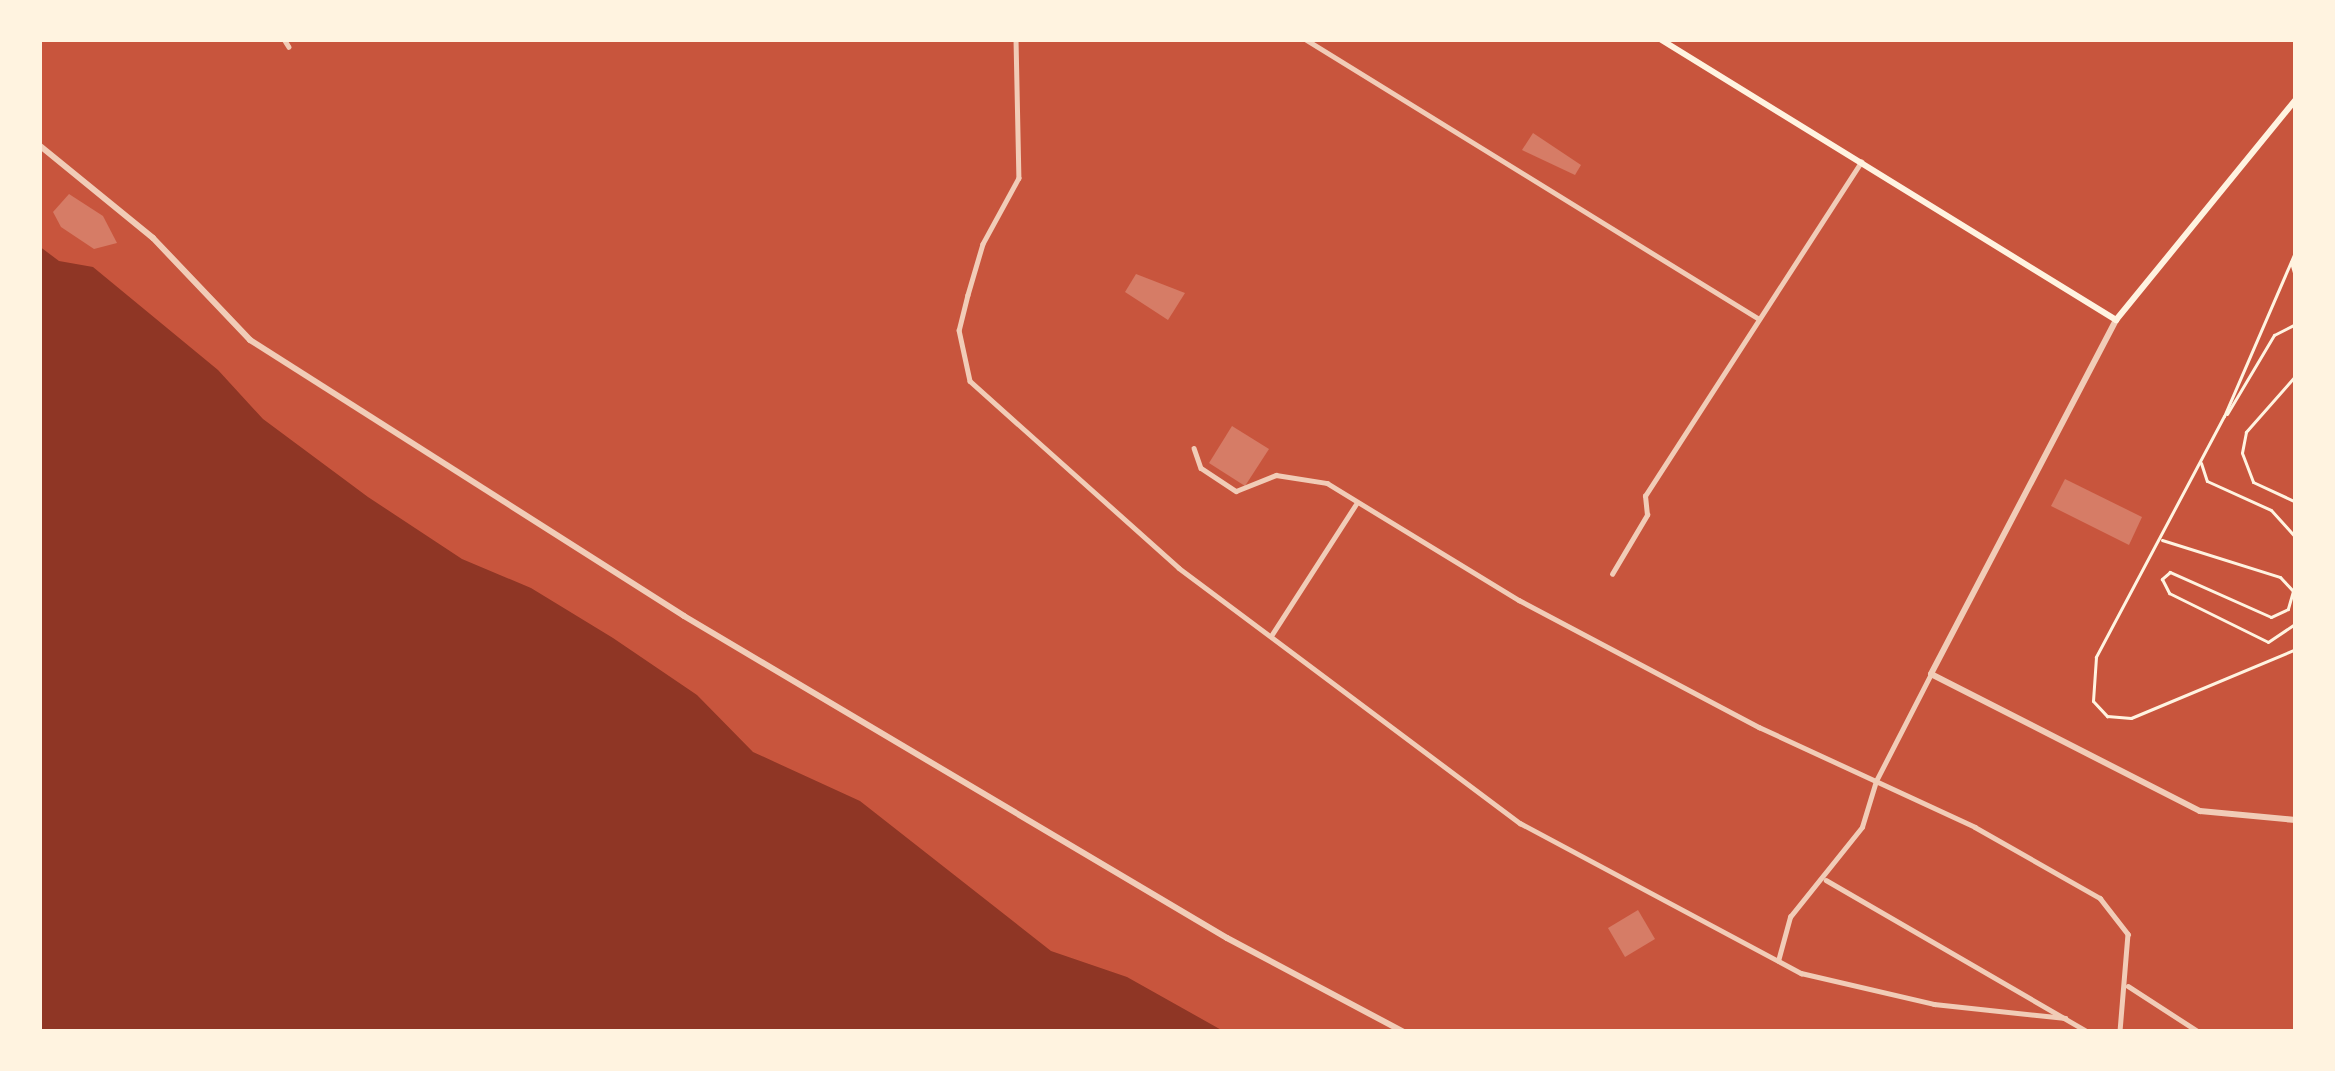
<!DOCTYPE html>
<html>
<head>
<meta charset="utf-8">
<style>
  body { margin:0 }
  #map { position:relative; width:2335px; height:1071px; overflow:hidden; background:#c8553d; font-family:Arial,sans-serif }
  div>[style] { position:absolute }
  .water>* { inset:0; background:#8f3625 }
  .building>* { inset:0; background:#d67c66 }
  .path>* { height:3px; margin:-1.5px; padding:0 1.5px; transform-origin:1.5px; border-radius:1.5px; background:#fff3e0 }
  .minor>* { height:4.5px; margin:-2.25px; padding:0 2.25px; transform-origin:2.25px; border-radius:2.25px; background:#f1ccb7 }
  .tertiary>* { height:6px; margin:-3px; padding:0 3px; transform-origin:3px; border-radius:3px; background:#f1ccb7 }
  .secondary>* { height:6px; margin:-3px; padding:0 3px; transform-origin:3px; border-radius:3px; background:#fff3e0 }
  span { translate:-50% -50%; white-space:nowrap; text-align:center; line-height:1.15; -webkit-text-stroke:9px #fff3e0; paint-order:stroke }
  .frame { position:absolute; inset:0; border:42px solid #fff3e0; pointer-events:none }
</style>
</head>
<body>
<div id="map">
  <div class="water">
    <div style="clip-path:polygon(39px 246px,59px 261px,93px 267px,218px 370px,263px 419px,368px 497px,462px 559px,531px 588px,613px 638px,697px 695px,753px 752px,860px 801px,1051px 951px,1127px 977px,1225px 1032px,39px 1032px)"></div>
  </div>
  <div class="building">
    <div style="clip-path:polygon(1533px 133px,1581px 165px,1575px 175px,1522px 150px)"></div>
    <div style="clip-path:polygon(69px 194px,103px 216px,117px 243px,94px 249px,61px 227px,53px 212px)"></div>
    <div style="clip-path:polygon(1136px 274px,1185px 293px,1168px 320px,1125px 292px)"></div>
    <div style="clip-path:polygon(1232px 426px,1269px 449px,1245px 486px,1209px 463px)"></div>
    <div style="clip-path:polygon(2065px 479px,2142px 517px,2129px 545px,2051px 506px)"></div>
    <div style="clip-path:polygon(1638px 910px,1655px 939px,1625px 957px,1608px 928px)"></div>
  </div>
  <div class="path">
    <div style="left:2296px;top:250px;width:181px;rotate:113.4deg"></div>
    <div style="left:2224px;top:416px;width:273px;rotate:118deg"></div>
    <div style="left:2096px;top:657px;width:44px;rotate:93.9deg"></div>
    <div style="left:2093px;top:701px;width:21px;rotate:47deg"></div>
    <div style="left:2107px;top:716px;width:24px;rotate:5deg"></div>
    <div style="left:2131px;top:718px;width:179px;rotate:-22.7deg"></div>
    <div style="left:2291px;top:262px;width:18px;rotate:74deg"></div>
    <div style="left:2296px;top:375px;width:76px;rotate:131.3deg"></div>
    <div style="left:2246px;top:432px;width:21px;rotate:101deg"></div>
    <div style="left:2242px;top:453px;width:31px;rotate:69deg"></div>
    <div style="left:2253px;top:482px;width:47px;rotate:24.9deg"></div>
    <div style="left:2227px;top:414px;width:92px;rotate:-59.3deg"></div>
    <div style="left:2274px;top:335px;width:25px;rotate:-27deg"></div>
    <div style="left:2201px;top:463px;width:19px;rotate:72deg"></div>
    <div style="left:2207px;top:481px;width:70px;rotate:24.4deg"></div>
    <div style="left:2271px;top:510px;width:38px;rotate:48deg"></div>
    <div style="left:2162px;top:540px;width:124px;rotate:17.4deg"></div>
    <div style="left:2280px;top:577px;width:19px;rotate:47deg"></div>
    <div style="left:2293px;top:591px;width:19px;rotate:106deg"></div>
    <div style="left:2288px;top:609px;width:19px;rotate:155deg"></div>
    <div style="left:2271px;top:617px;width:111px;rotate:-156deg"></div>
    <div style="left:2170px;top:572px;width:11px;rotate:139deg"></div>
    <div style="left:2162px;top:579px;width:16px;rotate:63deg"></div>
    <div style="left:2169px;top:593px;width:110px;rotate:26.3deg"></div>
    <div style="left:2268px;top:642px;width:34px;rotate:-34deg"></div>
  </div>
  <div class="minor">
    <div style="left:284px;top:39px;width:9px;rotate:58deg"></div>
    <div style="left:1016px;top:39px;width:139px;rotate:88.8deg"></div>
    <div style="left:1019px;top:178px;width:75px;rotate:118.6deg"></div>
    <div style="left:983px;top:244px;width:53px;rotate:106.4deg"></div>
    <div style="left:968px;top:295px;width:36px;rotate:104deg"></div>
    <div style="left:959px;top:330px;width:52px;rotate:77.8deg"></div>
    <div style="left:970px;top:381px;width:280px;rotate:41.8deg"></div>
    <div style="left:1179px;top:568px;width:426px;rotate:36.8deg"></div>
    <div style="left:1520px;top:823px;width:319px;rotate:28.1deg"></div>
    <div style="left:1801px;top:973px;width:137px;rotate:13.1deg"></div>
    <div style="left:1934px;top:1004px;width:132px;rotate:6.1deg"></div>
    <div style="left:1305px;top:39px;width:533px;rotate:31.66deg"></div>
    <div style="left:1194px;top:448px;width:21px;rotate:71deg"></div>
    <div style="left:1201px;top:468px;width:42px;rotate:33.3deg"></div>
    <div style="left:1236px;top:491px;width:43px;rotate:-21.8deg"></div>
    <div style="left:1276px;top:475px;width:52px;rotate:8.9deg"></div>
    <div style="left:1327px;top:483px;width:225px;rotate:31.4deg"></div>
    <div style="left:1519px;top:600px;width:272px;rotate:27.9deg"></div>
    <div style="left:1759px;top:727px;width:238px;rotate:24.8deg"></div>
    <div style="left:1975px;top:827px;width:144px;rotate:29.6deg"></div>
    <div style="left:2100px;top:898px;width:46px;rotate:52.1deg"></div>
    <div style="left:2128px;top:934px;width:98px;rotate:94.7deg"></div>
    <div style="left:1612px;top:574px;width:69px;rotate:-59.3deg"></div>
    <div style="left:1647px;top:515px;width:19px;rotate:-96deg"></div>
    <div style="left:1645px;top:496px;width:398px;rotate:-57.1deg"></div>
    <div style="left:1271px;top:636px;width:157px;rotate:-57.2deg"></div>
    <div style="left:1826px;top:880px;width:303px;rotate:30.1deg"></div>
    <div style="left:1778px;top:961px;width:46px;rotate:-74.7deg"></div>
    <div style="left:1790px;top:917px;width:115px;rotate:-51.3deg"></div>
    <div style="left:1862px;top:827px;width:48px;rotate:-73.1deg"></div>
    <div style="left:1876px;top:781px;width:120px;rotate:-62.8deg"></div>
    <div style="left:2128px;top:986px;width:85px;rotate:32.9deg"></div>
  </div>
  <div class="tertiary">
    <div style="left:39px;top:145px;width:147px;rotate:39.2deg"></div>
    <div style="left:153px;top:238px;width:141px;rotate:46.4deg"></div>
    <div style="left:250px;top:340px;width:514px;rotate:32.45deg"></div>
    <div style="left:684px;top:616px;width:631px;rotate:30.67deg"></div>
    <div style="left:1227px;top:938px;width:200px;rotate:28deg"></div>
    <div style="left:2116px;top:320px;width:399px;rotate:117.6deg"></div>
    <div style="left:1931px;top:674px;width:302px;rotate:27deg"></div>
    <div style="left:2200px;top:811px;width:96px;rotate:5.4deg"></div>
  </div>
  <div class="secondary">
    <div style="left:1660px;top:39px;width:536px;rotate:31.64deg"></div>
    <div style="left:2116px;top:320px;width:285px;rotate:-50.8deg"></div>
  </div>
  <div class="frame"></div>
</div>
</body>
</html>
